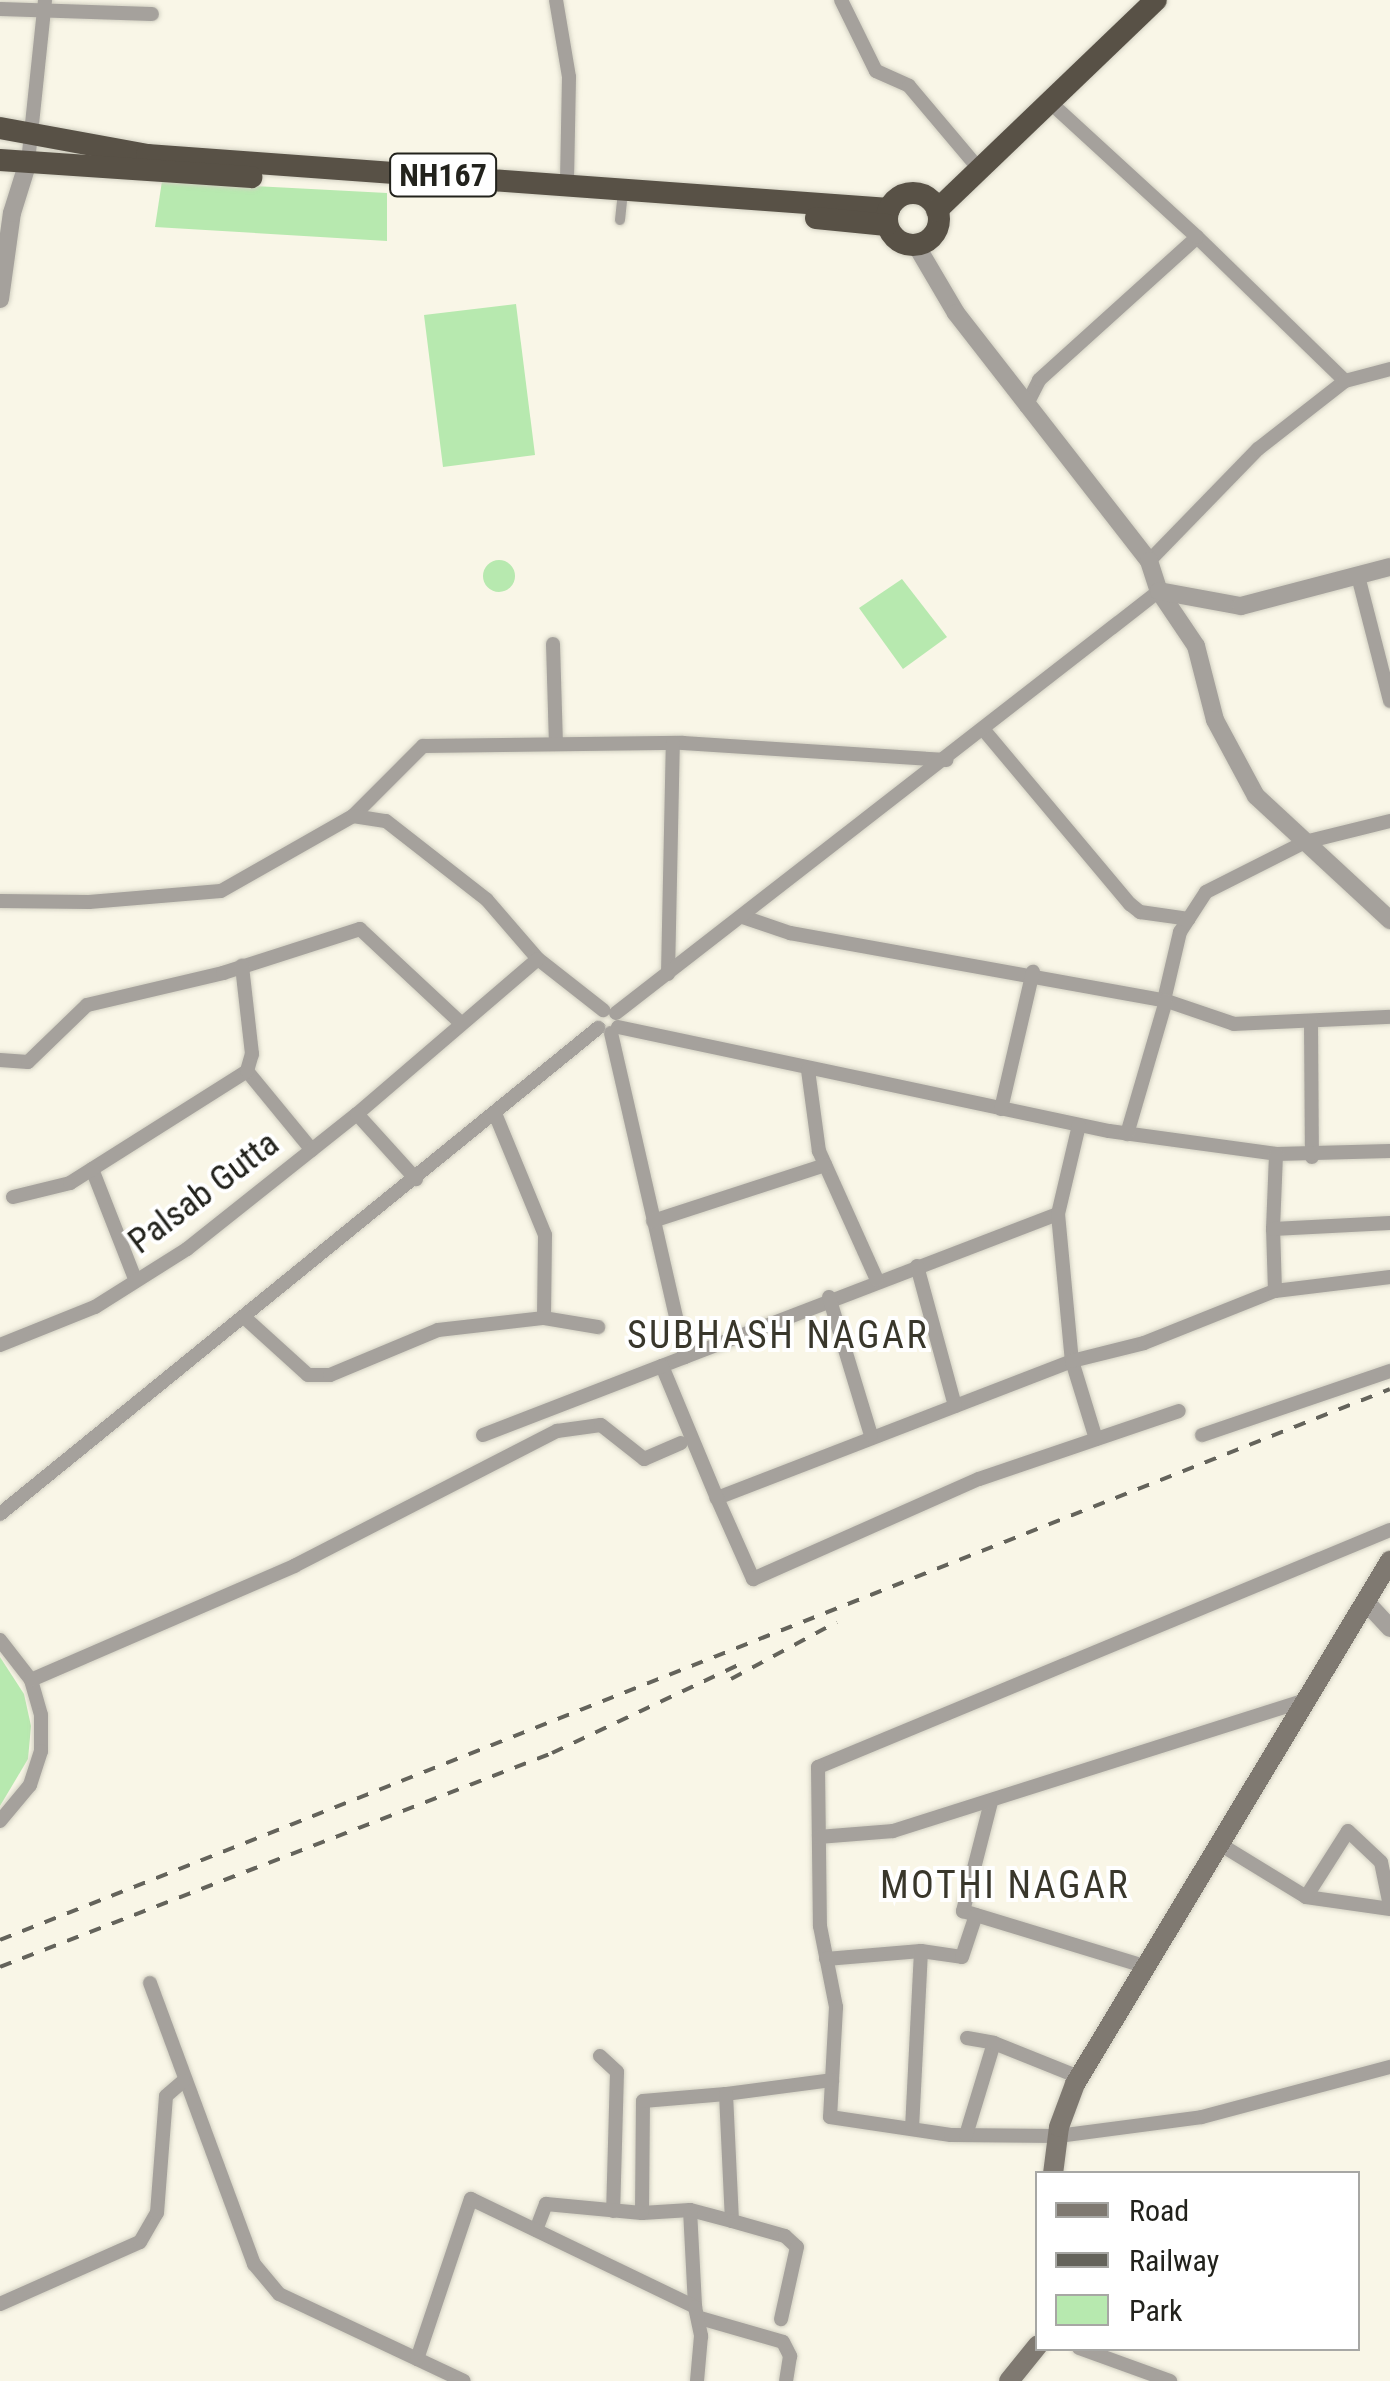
<!DOCTYPE html>
<html>
<head>
<meta charset="utf-8">
<style>
  body { margin:0 }
  #map { position:relative; width:1390px; height:2381px; overflow:hidden; background:#f9f6e7; font-family:"Roboto Condensed",sans-serif }
  div>[style] { position:absolute }
  .green>* { inset:0; background:#b7e9af }
  .round { border-radius:50% }
  .roads { filter:drop-shadow(0 0 2px #d2d0c2) drop-shadow(0 0 2px #d2d0c2) }
  .pedestrian>* { height:10px; margin:-5px; padding:0 5px; transform-origin:5px; border-radius:5px; background:#a5a19c }
  .minor>* { height:14px; margin:-7px; padding:0 7px; transform-origin:7px; border-radius:7px; background:#a5a19c }
  .tertiary>* { height:18px; margin:-9px; padding:0 9px; transform-origin:9px; border-radius:9px; background:#a5a19c }
  .secondary>* { height:20px; margin:-10px; padding:0 10px; transform-origin:10px; border-radius:10px; background:#7f7971 }
  .trunk>* { height:22px; margin:-11px; padding:0 11px; transform-origin:11px; border-radius:11px; background:#585146 }
  .trunk>.ring { margin:-11px; padding:0; box-sizing:content-box; background:none; border:22px solid #585146; border-radius:50% }
  .rail>* { height:4px; margin-top:-2px; transform-origin:0; background:repeating-linear-gradient(90deg,#64635b 0 12px,transparent 0 24px) }
  span { translate:-50% -50%; white-space:nowrap; text-align:center; line-height:1.15; -webkit-text-stroke:8px #fff; paint-order:stroke }
  .shield-label span { padding:2px 8px; background:#fff; border:2px solid; border-radius:8px; -webkit-text-stroke-width:0 }
  .shield-label { font-size:32px; color:#22221c; font-weight:700 }
  .street-label { font-size:35px; color:#22221c }
  .neighbourhood-label { font-size:38px; color:#39372b; letter-spacing:2.5px }
  .legend { position:absolute; left:1035px; top:2171px; width:325px; height:180px; box-sizing:border-box; background:#fff; border:2px solid #a7a7a4; margin:0; padding:12px 18px; list-style:none; font-size:30px; color:#22221c }
  .legend li { display:flex; align-items:center; gap:20px; height:50px }
  .legend b { width:50px; border:2px solid #a7a7a4 }
</style>
</head>
<body>
<div id="map">
  <div class="green">
    <div style="clip-path:polygon(162px 181px,387px 193px,387px 241px,155px 227px)"></div>
    <div style="clip-path:polygon(516px 304px,535px 455px,443px 467px,424px 315px)"></div>
    <div class="round" style="left:483px;top:560px;width:32px;height:32px"></div>
    <div style="clip-path:polygon(902px 579px,947px 637px,903px 669px,859px 608px)"></div>
    <div style="clip-path:polygon(0 1657px,24px 1694px,31px 1726px,28px 1759px,0 1806px)"></div>
  </div>
  <div class="roads">
    <div class="pedestrian">
      <div style="left:620px;top:220px;width:19px;rotate:-84deg"></div>
    </div>
    <div class="minor">
      <div style="left:556px;top:0;width:78px;rotate:80.4deg"></div>
      <div style="left:569px;top:77px;width:106px;rotate:91.1deg"></div>
      <div style="left:841px;top:0;width:79px;rotate:63.8deg"></div>
      <div style="left:876px;top:71px;width:36px;rotate:24deg"></div>
      <div style="left:909px;top:86px;width:101px;rotate:49.8deg"></div>
      <div style="left:0;top:9px;width:152px;rotate:1.9deg"></div>
      <div style="left:28px;top:162px;width:163px;rotate:-84deg"></div>
      <div style="left:1197px;top:237px;width:206px;rotate:44.2deg"></div>
      <div style="left:1026px;top:406px;width:29px;rotate:-63deg"></div>
      <div style="left:1039px;top:380px;width:213px;rotate:-42.1deg"></div>
      <div style="left:1197px;top:237px;width:195px;rotate:-137.5deg"></div>
      <div style="left:1149px;top:561px;width:156px;rotate:-45.8deg"></div>
      <div style="left:1258px;top:449px;width:110px;rotate:-38deg"></div>
      <div style="left:1345px;top:381px;width:47px;rotate:-14.9deg"></div>
      <div style="left:1358px;top:576px;width:129px;rotate:75.6deg"></div>
      <div style="left:553px;top:644px;width:100px;rotate:88.3deg"></div>
      <div style="left:983px;top:729px;width:229px;rotate:50deg"></div>
      <div style="left:1130px;top:904px;width:13px;rotate:39deg"></div>
      <div style="left:1140px;top:912px;width:49px;rotate:8.1deg"></div>
      <div style="left:353px;top:816px;width:99px;rotate:-45deg"></div>
      <div style="left:423px;top:746px;width:260px;rotate:-0.7deg"></div>
      <div style="left:683px;top:743px;width:264px;rotate:3.7deg"></div>
      <div style="left:1390px;top:821px;width:88px;rotate:166.1deg"></div>
      <div style="left:1305px;top:842px;width:111px;rotate:153.2deg"></div>
      <div style="left:1206px;top:892px;width:48px;rotate:123deg"></div>
      <div style="left:1180px;top:932px;width:70px;rotate:103.2deg"></div>
      <div style="left:1164px;top:1000px;width:74px;rotate:18.9deg"></div>
      <div style="left:1234px;top:1024px;width:156px;rotate:-2.6deg"></div>
      <div style="left:0;top:901px;width:89px;rotate:0.6deg"></div>
      <div style="left:89px;top:902px;width:132px;rotate:-4.8deg"></div>
      <div style="left:221px;top:891px;width:152px;rotate:-29.6deg"></div>
      <div style="left:353px;top:816px;width:33px;rotate:9deg"></div>
      <div style="left:386px;top:821px;width:128px;rotate:38deg"></div>
      <div style="left:487px;top:900px;width:78px;rotate:49.2deg"></div>
      <div style="left:538px;top:959px;width:83px;rotate:38.1deg"></div>
      <div style="left:743px;top:917px;width:50px;rotate:18.8deg"></div>
      <div style="left:790px;top:933px;width:380px;rotate:10.2deg"></div>
      <div style="left:668px;top:974px;width:231px;rotate:-88.8deg"></div>
      <div style="left:616px;top:1013px;width:688px;rotate:-37.85deg"></div>
      <div style="left:1311px;top:1022px;width:135px;rotate:89.6deg"></div>
      <div style="left:618px;top:1027px;width:502px;rotate:11.96deg"></div>
      <div style="left:1109px;top:1131px;width:169px;rotate:7.8deg"></div>
      <div style="left:1276px;top:1154px;width:114px;rotate:-1.5deg"></div>
      <div style="left:611px;top:1033px;width:332px;rotate:77.1deg"></div>
      <div style="left:685px;top:1357px;width:399px;rotate:-21deg"></div>
      <div style="left:1058px;top:1214px;width:91px;rotate:-76.7deg"></div>
      <div style="left:0;top:1060px;width:28px;rotate:4deg"></div>
      <div style="left:28px;top:1062px;width:82px;rotate:-44deg"></div>
      <div style="left:87px;top:1005px;width:140px;rotate:-13.2deg"></div>
      <div style="left:223px;top:973px;width:144px;rotate:-17.8deg"></div>
      <div style="left:360px;top:929px;width:139px;rotate:43deg"></div>
      <div style="left:808px;top:1070px;width:82px;rotate:82.3deg"></div>
      <div style="left:819px;top:1151px;width:141px;rotate:65.8deg"></div>
      <div style="left:247px;top:1071px;width:102px;rotate:50.6deg"></div>
      <div style="left:1001px;top:1109px;width:141px;rotate:-76.9deg"></div>
      <div style="left:357px;top:1114px;width:238px;rotate:-40.6deg"></div>
      <div style="left:496px;top:1116px;width:129px;rotate:67.6deg"></div>
      <div style="left:545px;top:1235px;width:83px;rotate:90.7deg"></div>
      <div style="left:544px;top:1318px;width:55px;rotate:9.5deg"></div>
      <div style="left:1127px;top:1134px;width:139px;rotate:-73.7deg"></div>
      <div style="left:92px;top:1169px;width:120px;rotate:68.6deg"></div>
      <div style="left:13px;top:1197px;width:59px;rotate:-13.8deg"></div>
      <div style="left:70px;top:1183px;width:209px;rotate:-32.3deg"></div>
      <div style="left:247px;top:1071px;width:18px;rotate:-74deg"></div>
      <div style="left:252px;top:1054px;width:89px;rotate:-96.5deg"></div>
      <div style="left:1058px;top:1214px;width:148px;rotate:84.6deg"></div>
      <div style="left:1072px;top:1361px;width:381px;rotate:158.9deg"></div>
      <div style="left:717px;top:1498px;width:89px;rotate:66deg"></div>
      <div style="left:753px;top:1579px;width:247px;rotate:-23.9deg"></div>
      <div style="left:979px;top:1479px;width:211px;rotate:-18.8deg"></div>
      <div style="left:653px;top:1221px;width:181px;rotate:-18deg"></div>
      <div style="left:1273px;top:1229px;width:75px;rotate:-87.7deg"></div>
      <div style="left:917px;top:1266px;width:145px;rotate:74.8deg"></div>
      <div style="left:1275px;top:1291px;width:116px;rotate:-6.9deg"></div>
      <div style="left:829px;top:1297px;width:144px;rotate:73.1deg"></div>
      <div style="left:244px;top:1317px;width:86px;rotate:42.2deg"></div>
      <div style="left:308px;top:1375px;width:22px"></div>
      <div style="left:330px;top:1375px;width:117px;rotate:-22.6deg"></div>
      <div style="left:438px;top:1330px;width:107px;rotate:-6.5deg"></div>
      <div style="left:0;top:1345px;width:102px;rotate:-21.8deg"></div>
      <div style="left:95px;top:1307px;width:109px;rotate:-32.2deg"></div>
      <div style="left:187px;top:1249px;width:217px;rotate:-38.5deg"></div>
      <div style="left:357px;top:1114px;width:88px;rotate:47.8deg"></div>
      <div style="left:685px;top:1357px;width:25px;rotate:159deg"></div>
      <div style="left:662px;top:1366px;width:143px;rotate:67.4deg"></div>
      <div style="left:483px;top:1435px;width:192px;rotate:-21.1deg"></div>
      <div style="left:1202px;top:1435px;width:199px;rotate:-18.8deg"></div>
      <div style="left:1096px;top:1439px;width:82px;rotate:-107.1deg"></div>
      <div style="left:1072px;top:1361px;width:74px;rotate:-14deg"></div>
      <div style="left:1144px;top:1343px;width:141px;rotate:-21.7deg"></div>
      <div style="left:1275px;top:1291px;width:62px;rotate:-91.8deg"></div>
      <div style="left:1273px;top:1229px;width:117px;rotate:-2.9deg"></div>
      <div style="left:0;top:1514px;width:771px;rotate:-39.1deg"></div>
      <div style="left:1390px;top:1530px;width:619px;rotate:157.49deg"></div>
      <div style="left:818px;top:1767px;width:159px;rotate:89.3deg"></div>
      <div style="left:820px;top:1926px;width:83px;rotate:78.8deg"></div>
      <div style="left:836px;top:2007px;width:110px;rotate:93.1deg"></div>
      <div style="left:830px;top:2117px;width:122px;rotate:8.5deg"></div>
      <div style="left:951px;top:2135px;width:107px;rotate:0.5deg"></div>
      <div style="left:1058px;top:2136px;width:145px;rotate:-7.5deg"></div>
      <div style="left:1202px;top:2117px;width:195px;rotate:-14.9deg"></div>
      <div style="left:0;top:1640px;width:51px;rotate:52.2deg"></div>
      <div style="left:31px;top:1680px;width:36px;rotate:74deg"></div>
      <div style="left:41px;top:1715px;width:36px;rotate:90deg"></div>
      <div style="left:41px;top:1751px;width:36px;rotate:108deg"></div>
      <div style="left:30px;top:1785px;width:47px;rotate:129.8deg"></div>
      <div style="left:31px;top:1680px;width:287px;rotate:-23.4deg"></div>
      <div style="left:294px;top:1566px;width:296px;rotate:-27.2deg"></div>
      <div style="left:557px;top:1431px;width:44px;rotate:-7.8deg"></div>
      <div style="left:601px;top:1425px;width:55px;rotate:38.3deg"></div>
      <div style="left:644px;top:1459px;width:40px;rotate:-23.4deg"></div>
      <div style="left:991px;top:1802px;width:113px;rotate:104.4deg"></div>
      <div style="left:963px;top:1911px;width:189px;rotate:16.9deg"></div>
      <div style="left:819px;top:1837px;width:74px;rotate:-4.6deg"></div>
      <div style="left:893px;top:1831px;width:433px;rotate:-17.6deg"></div>
      <div style="left:1218px;top:1843px;width:103px;rotate:31.5deg"></div>
      <div style="left:1306px;top:1897px;width:85px;rotate:8.1deg"></div>
      <div style="left:1306px;top:1897px;width:78px;rotate:-57.5deg"></div>
      <div style="left:1348px;top:1831px;width:45px;rotate:43.2deg"></div>
      <div style="left:1381px;top:1862px;width:45px;rotate:78.4deg"></div>
      <div style="left:921px;top:1951px;width:41px;rotate:8.3deg"></div>
      <div style="left:962px;top:1957px;width:44px;rotate:-71.6deg"></div>
      <div style="left:826px;top:1959px;width:95px;rotate:-4.8deg"></div>
      <div style="left:921px;top:1951px;width:178px;rotate:92.9deg"></div>
      <div style="left:150px;top:1983px;width:300px;rotate:69.7deg"></div>
      <div style="left:254px;top:2264px;width:39px;rotate:50deg"></div>
      <div style="left:279px;top:2294px;width:204px;rotate:25.2deg"></div>
      <div style="left:967px;top:2038px;width:27px;rotate:10deg"></div>
      <div style="left:600px;top:2056px;width:23px;rotate:43deg"></div>
      <div style="left:617px;top:2072px;width:139px;rotate:91.6deg"></div>
      <div style="left:726px;top:2094px;width:107px;rotate:-7.5deg"></div>
      <div style="left:966px;top:2135px;width:96px;rotate:-73.1deg"></div>
      <div style="left:994px;top:2043px;width:92px;rotate:21.8deg"></div>
      <div style="left:690px;top:2210px;width:48px;rotate:176.4deg"></div>
      <div style="left:642px;top:2213px;width:112px;rotate:-89.5deg"></div>
      <div style="left:643px;top:2101px;width:83px;rotate:-4.8deg"></div>
      <div style="left:726px;top:2094px;width:127px;rotate:87.3deg"></div>
      <div style="left:732px;top:2221px;width:43px;rotate:-165.3deg"></div>
      <div style="left:690px;top:2210px;width:97px;rotate:87deg"></div>
      <div style="left:732px;top:2221px;width:55px;rotate:15.8deg"></div>
      <div style="left:785px;top:2236px;width:16px;rotate:43deg"></div>
      <div style="left:797px;top:2247px;width:74px;rotate:102.5deg"></div>
      <div style="left:536px;top:2230px;width:28px;rotate:-69deg"></div>
      <div style="left:546px;top:2204px;width:96px;rotate:5.4deg"></div>
      <div style="left:0;top:2304px;width:153px;rotate:-23.9deg"></div>
      <div style="left:140px;top:2242px;width:34px;rotate:-60deg"></div>
      <div style="left:157px;top:2213px;width:117px;rotate:-85.6deg"></div>
      <div style="left:166px;top:2096px;width:23px;rotate:-41deg"></div>
      <div style="left:700px;top:2318px;width:86px;rotate:16.1deg"></div>
      <div style="left:783px;top:2342px;width:16px;rotate:63deg"></div>
      <div style="left:790px;top:2356px;width:25px;rotate:99deg"></div>
      <div style="left:1079px;top:2348px;width:97px;rotate:19.9deg"></div>
      <div style="left:417px;top:2359px;width:169px;rotate:-71.4deg"></div>
      <div style="left:471px;top:2199px;width:249px;rotate:25.7deg"></div>
      <div style="left:695px;top:2307px;width:30px;rotate:78deg"></div>
      <div style="left:701px;top:2336px;width:45px;rotate:95.1deg"></div>
    </div>
    <div class="tertiary">
      <div style="left:916px;top:245px;width:79px;rotate:59.5deg"></div>
      <div style="left:956px;top:313px;width:314px;rotate:52.1deg"></div>
      <div style="left:1149px;top:561px;width:32px;rotate:72deg"></div>
      <div style="left:1159px;top:591px;width:66px;rotate:56.1deg"></div>
      <div style="left:1196px;top:646px;width:76px;rotate:75.6deg"></div>
      <div style="left:1215px;top:720px;width:86px;rotate:61.7deg"></div>
      <div style="left:1256px;top:796px;width:183px;rotate:42.8deg"></div>
      <div style="left:0;top:299px;width:87px;rotate:-82.1deg"></div>
      <div style="left:12px;top:213px;width:53px;rotate:-72.6deg"></div>
      <div style="left:1159px;top:591px;width:83px;rotate:10.4deg"></div>
      <div style="left:1241px;top:606px;width:154px;rotate:-14.7deg"></div>
      <div style="left:1365px;top:1601px;width:37px;rotate:47deg"></div>
    </div>
    <div class="secondary">
      <div style="left:1053px;top:2174px;width:47px;rotate:-82.7deg"></div>
      <div style="left:1059px;top:2127px;width:46px;rotate:-69.6deg"></div>
      <div style="left:1075px;top:2084px;width:611px;rotate:-58.94deg"></div>
      <div style="left:1009px;top:2381px;width:46px;rotate:-51.1deg"></div>
    </div>
    <div class="trunk">
      <div style="left:0;top:128px;width:149px;rotate:10.4deg"></div>
      <div style="left:147px;top:155px;width:744px;rotate:4.16deg"></div>
      <div style="left:0;top:160px;width:252px;rotate:3.9deg"></div>
      <div class="ring" style="left:887px;top:193px;width:30px;height:30px"></div>
      <div style="left:937px;top:210px;width:303px;rotate:-43.8deg"></div>
      <div style="left:816px;top:218px;width:71px;rotate:5.6deg"></div>
    </div>
  </div>
  <div class="rail">
    <div style="left:731px;top:1679px;width:120px;rotate:-28.3deg"></div>
    <div style="left:0;top:1940px;width:1495px;rotate:-21.62deg"></div>
    <div style="left:0;top:1967px;width:592px;rotate:-21.19deg"></div>
    <div style="left:552px;top:1753px;width:208px;rotate:-25.3deg"></div>
  </div>
  <div class="shield-label">
    <span style="left:443px;top:175px">NH167</span>
  </div>
  <div class="street-label">
    <span style="left:204px;top:1193px;rotate:-37deg">Palsab Gutta</span>
  </div>
  <div class="neighbourhood-label">
    <span style="left:778px;top:1336px">SUBHASH NAGAR</span>
    <span style="left:1005px;top:1886px">MOTHI NAGAR</span>
  </div>
  <ul class="legend">
  <li><b style="height:12px;background:#7f7971"></b>Road</li>
  <li><b style="height:12px;background:#64635b"></b>Railway</li>
  <li><b style="height:28px;background:#b7e9af"></b>Park</li>
  </ul>
</div>
</body>
</html>
